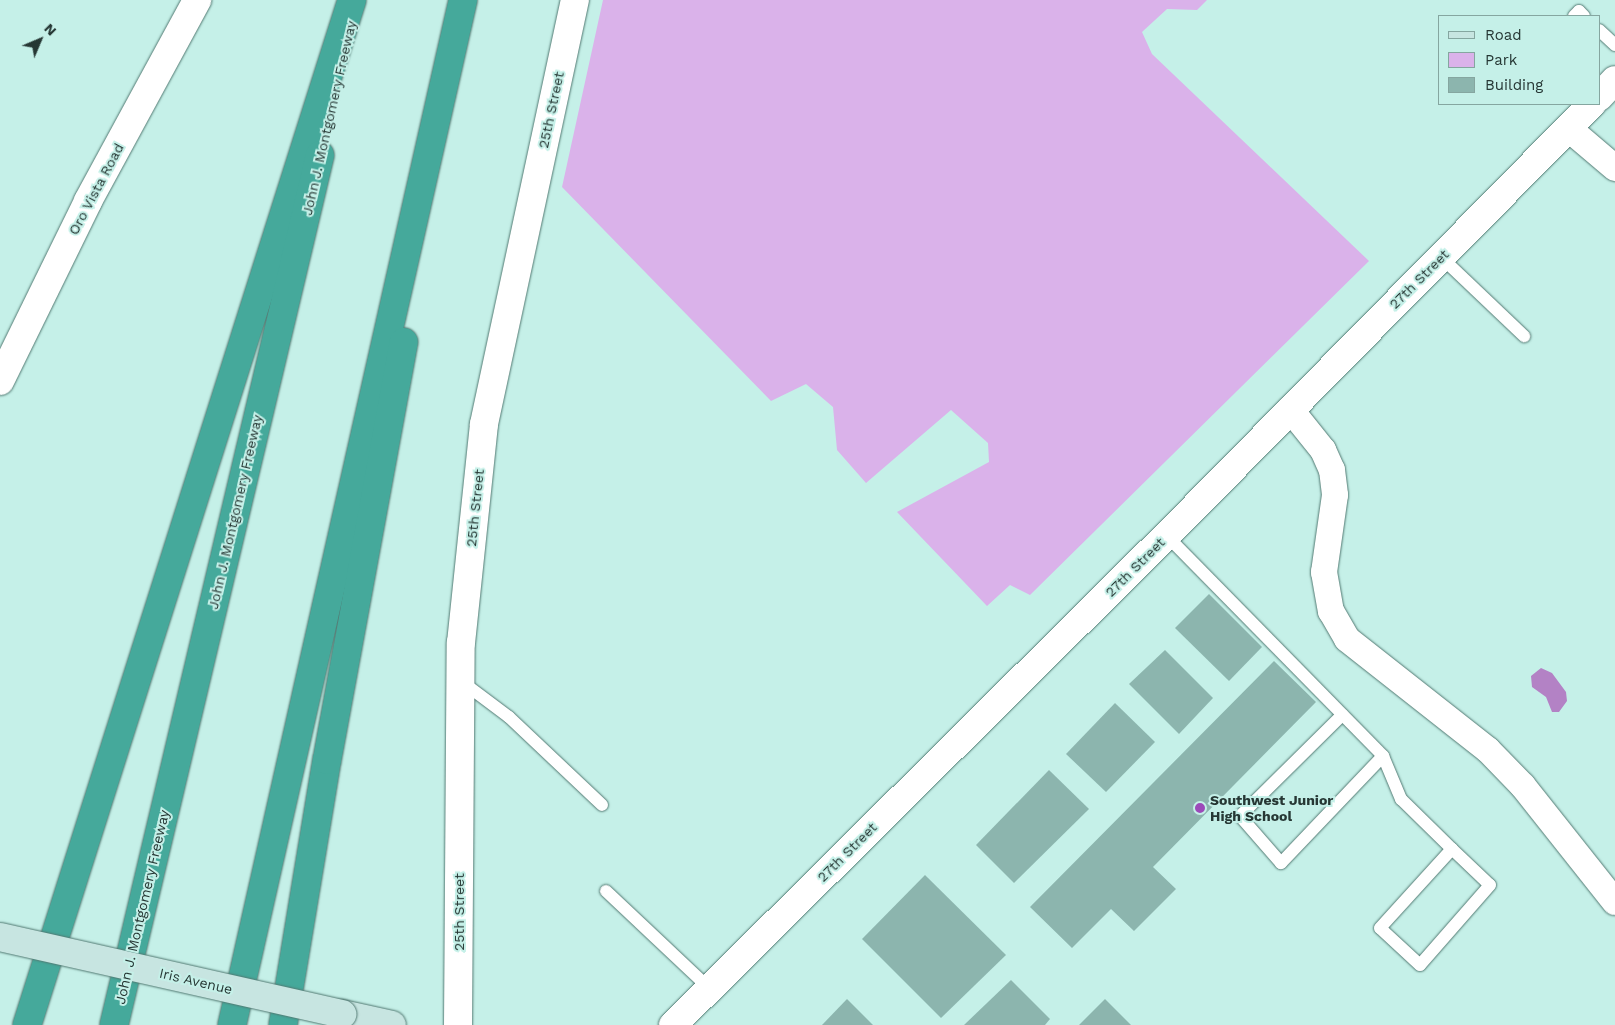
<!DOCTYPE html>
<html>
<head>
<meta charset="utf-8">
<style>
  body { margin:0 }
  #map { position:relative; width:1615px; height:1025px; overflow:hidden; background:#c5f0e8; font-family:"Work Sans",sans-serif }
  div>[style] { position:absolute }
  .green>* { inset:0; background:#dab2ea }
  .water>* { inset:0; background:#b382c5 }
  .building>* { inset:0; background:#8cb5ae }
  .roads { filter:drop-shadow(0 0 1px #527972) drop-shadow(0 0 1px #527972) }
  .service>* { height:12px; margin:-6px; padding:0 6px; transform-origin:6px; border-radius:6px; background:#fff }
  .minor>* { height:26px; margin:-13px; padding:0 13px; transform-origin:13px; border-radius:13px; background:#fff }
  .tertiary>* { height:28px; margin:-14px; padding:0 14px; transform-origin:14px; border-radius:14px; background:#fff }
  .secondary>* { height:28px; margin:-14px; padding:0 14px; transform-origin:14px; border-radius:14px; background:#c7e5e1 }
  .motorway>* { height:28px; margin:-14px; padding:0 14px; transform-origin:14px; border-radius:14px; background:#45a99b }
  .bridges { filter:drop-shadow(0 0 1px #527972) drop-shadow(0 0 1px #527972) }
  .secondary-bridge>* { height:28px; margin:-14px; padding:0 14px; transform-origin:14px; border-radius:14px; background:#c7e5e1 }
  .dots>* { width:14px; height:14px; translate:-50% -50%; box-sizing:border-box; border:2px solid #c5f0e8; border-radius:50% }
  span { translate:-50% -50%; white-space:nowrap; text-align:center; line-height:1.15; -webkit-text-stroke:4px #c5f0e8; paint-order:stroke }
  .street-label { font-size:14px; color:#263734 }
  .poi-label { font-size:14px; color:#263734; font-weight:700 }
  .left { translate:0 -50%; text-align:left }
  .legend { position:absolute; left:1438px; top:15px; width:162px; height:90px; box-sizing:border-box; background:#c5f0e8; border:1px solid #85a6a0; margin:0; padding:6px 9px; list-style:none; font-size:15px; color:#263734 }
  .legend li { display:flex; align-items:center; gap:10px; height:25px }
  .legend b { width:25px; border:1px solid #85a6a0 }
  .north { position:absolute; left:15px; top:15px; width:50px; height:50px; -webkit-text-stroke:4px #c5f0e8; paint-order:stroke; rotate:45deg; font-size:14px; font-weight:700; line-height:20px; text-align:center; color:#263734 }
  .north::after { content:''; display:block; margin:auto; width:18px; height:22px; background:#263734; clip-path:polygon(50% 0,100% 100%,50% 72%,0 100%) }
</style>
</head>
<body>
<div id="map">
  <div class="green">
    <div style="clip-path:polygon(603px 0,1207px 0,1197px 10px,1167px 9px,1142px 32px,1152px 54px,1369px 261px,1030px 595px,1010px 585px,987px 606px,897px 512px,989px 462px,988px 443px,951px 410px,866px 483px,837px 450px,833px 407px,806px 384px,771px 401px,562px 187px)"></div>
  </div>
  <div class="water">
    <div style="clip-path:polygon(1541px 668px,1552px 673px,1566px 692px,1567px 701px,1559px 712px,1552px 712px,1546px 697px,1532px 687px,1531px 676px)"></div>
  </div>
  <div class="building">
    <div style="clip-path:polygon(1209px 594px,1262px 647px,1229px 681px,1175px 628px)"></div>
    <div style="clip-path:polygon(1165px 650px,1213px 698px,1179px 734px,1129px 684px)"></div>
    <div style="clip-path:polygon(1274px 661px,1316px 702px,1153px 867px,1176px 889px,1134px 931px,1111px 909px,1072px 948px,1030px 907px)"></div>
    <div style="clip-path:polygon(1115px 703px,1155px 742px,1106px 792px,1066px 754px)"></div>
    <div style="clip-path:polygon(1049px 770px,1089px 809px,1014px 883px,976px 845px)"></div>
    <div style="clip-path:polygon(925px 875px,1006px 955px,941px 1018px,862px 939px)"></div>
    <div style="clip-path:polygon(1011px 980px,1050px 1019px,1045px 1025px,964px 1025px)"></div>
    <div style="clip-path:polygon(847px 999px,873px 1025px,822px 1025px)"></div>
    <div style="clip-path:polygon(1105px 999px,1131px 1025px,1079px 1025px)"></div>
  </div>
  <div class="roads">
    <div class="service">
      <div style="left:1574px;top:16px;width:7px;rotate:-45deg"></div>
      <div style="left:1579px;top:11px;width:7px;rotate:45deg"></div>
      <div style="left:1599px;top:30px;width:22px;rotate:43deg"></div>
      <div style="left:1441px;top:257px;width:115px;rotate:43.6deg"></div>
      <div style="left:1166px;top:535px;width:310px;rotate:45.5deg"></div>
      <div style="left:1383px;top:756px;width:148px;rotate:133.6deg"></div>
      <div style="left:1281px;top:863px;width:62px;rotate:-131.1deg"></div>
      <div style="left:1240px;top:816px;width:144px;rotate:-44.7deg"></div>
      <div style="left:461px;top:681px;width:60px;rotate:36.9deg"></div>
      <div style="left:509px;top:717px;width:128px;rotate:43.4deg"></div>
      <div style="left:1383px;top:756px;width:47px;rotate:67.3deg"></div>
      <div style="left:1401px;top:799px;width:71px;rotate:44.4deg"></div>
      <div style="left:1452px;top:849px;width:52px;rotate:43.5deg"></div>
      <div style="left:1490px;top:885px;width:106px;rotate:131.2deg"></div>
      <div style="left:1420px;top:965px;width:54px;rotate:-137.2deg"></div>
      <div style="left:1380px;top:928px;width:107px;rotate:-47.7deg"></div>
      <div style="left:606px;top:891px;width:143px;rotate:43.3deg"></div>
    </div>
    <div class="minor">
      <div style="left:1568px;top:128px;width:62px;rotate:40.4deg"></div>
      <div style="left:1290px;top:409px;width:53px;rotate:51.2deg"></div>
      <div style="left:1323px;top:450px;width:22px;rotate:66deg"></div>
      <div style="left:1332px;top:470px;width:25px;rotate:83deg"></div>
      <div style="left:1335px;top:495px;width:78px;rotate:98.1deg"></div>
      <div style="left:1324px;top:572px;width:40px;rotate:80deg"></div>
      <div style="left:1331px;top:611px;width:32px;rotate:60deg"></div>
      <div style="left:1347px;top:639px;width:179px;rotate:38.2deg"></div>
      <div style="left:1488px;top:750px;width:50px;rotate:45.8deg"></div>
      <div style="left:1523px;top:786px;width:148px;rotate:51.6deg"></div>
    </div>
    <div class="tertiary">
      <div style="left:1599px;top:97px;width:23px;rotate:-47deg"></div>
      <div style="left:0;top:381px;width:200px;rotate:-63.9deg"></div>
      <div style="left:88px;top:201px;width:229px;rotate:-61.5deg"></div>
      <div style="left:458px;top:1025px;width:382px;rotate:-89.6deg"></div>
      <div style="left:461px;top:643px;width:220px;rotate:-84deg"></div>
      <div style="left:484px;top:424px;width:434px;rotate:-77.9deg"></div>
      <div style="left:673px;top:1025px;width:718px;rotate:-44.77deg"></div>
      <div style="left:1183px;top:519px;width:583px;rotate:-45.42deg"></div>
    </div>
    <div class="secondary">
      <div style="left:342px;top:1014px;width:51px;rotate:12.4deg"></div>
    </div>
    <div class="motorway">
      <div style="left:27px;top:1025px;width:1075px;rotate:-72.41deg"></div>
      <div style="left:114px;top:1025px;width:894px;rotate:-76.68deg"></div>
      <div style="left:232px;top:1025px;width:1051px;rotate:-77.3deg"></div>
      <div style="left:283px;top:1025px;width:269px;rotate:-80.6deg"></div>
      <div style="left:327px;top:760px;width:425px;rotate:-79.6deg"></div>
    </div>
  </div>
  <div class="bridges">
    <div class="secondary-bridge">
      <div style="left:0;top:937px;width:351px;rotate:12.7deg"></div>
    </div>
  </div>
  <div class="dots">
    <div style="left:1200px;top:808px;background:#9c4ab9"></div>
  </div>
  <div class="street-label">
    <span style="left:551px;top:110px;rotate:-78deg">25th Street</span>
    <span style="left:329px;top:118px;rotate:-77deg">John J. Montgomery Freeway</span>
    <span style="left:96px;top:189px;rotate:-62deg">Oro Vista Road</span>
    <span style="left:1419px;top:279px;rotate:-45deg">27th Street</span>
    <span style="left:475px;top:508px;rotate:-84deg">25th Street</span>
    <span style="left:235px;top:512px;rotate:-77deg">John J. Montgomery Freeway</span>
    <span style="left:1135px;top:567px;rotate:-45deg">27th Street</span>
    <span style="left:847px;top:852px;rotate:-45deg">27th Street</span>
    <span style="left:142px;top:907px;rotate:-77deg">John J. Montgomery Freeway</span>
    <span style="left:459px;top:912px;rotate:-90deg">25th Street</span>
    <span style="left:196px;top:981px;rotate:13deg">Iris Avenue</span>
  </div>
  <div class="poi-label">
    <span class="left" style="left:1210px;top:808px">Southwest Junior<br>High School</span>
  </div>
  <ul class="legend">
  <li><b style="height:6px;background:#c7e5e1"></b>Road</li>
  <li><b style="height:14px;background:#dab2ea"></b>Park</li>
  <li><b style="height:14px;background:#8cb5ae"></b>Building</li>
  </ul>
  <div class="north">N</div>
</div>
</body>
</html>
